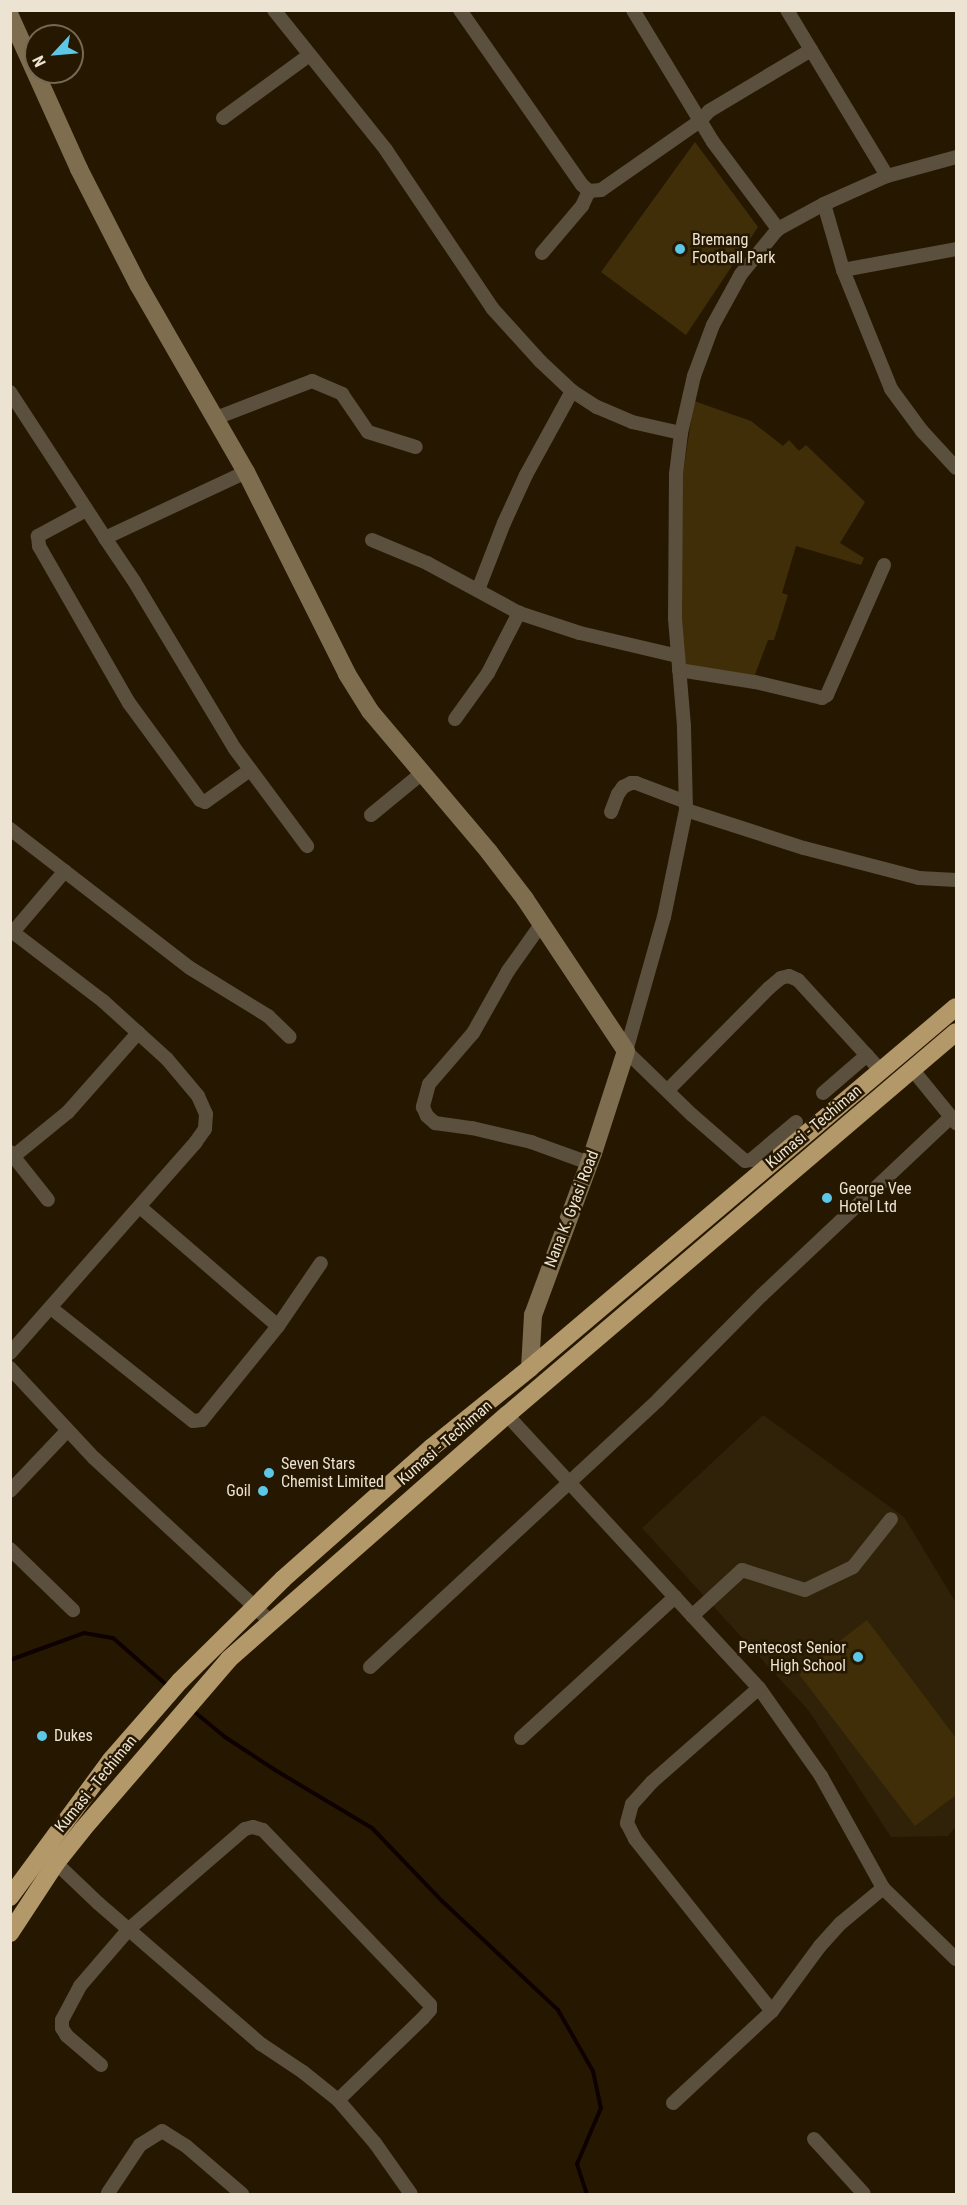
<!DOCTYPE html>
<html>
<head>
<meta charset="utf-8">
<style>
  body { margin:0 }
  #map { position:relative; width:967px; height:2205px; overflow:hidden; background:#261800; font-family:"Roboto Condensed",sans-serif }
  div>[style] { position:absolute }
  .built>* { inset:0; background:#302208 }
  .green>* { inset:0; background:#402e09 }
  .stream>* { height:4px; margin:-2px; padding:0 2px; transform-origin:2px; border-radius:2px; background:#0f0100 }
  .street>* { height:14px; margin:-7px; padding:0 7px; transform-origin:7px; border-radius:7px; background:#5a503d }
  .secondary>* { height:18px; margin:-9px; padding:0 9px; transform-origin:9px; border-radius:9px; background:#7e6d4f }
  .highway>* { height:18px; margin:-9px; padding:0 9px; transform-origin:9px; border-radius:9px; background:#b39869 }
  .dots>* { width:16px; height:16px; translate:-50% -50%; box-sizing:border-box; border:3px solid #261800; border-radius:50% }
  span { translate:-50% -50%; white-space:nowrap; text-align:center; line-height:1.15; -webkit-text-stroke:5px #261800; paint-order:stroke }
  .poi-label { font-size:16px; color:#ece3d3 }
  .left { translate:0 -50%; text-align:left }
  .right { translate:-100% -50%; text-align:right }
  .street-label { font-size:16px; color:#ece3d3 }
  .frame { position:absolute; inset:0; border:12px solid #ece3d3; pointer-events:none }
  .north { position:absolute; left:24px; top:24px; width:60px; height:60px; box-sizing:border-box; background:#261800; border:2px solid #756954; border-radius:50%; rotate:244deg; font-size:16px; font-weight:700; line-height:24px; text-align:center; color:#ece3d3 }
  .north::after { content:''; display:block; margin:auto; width:21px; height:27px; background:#5cc7e7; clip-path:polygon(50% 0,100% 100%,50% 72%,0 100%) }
</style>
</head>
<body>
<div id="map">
  <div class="built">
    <div style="clip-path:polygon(763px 1415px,904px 1517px,956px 1603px,956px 1826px,948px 1836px,891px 1837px,809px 1711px,642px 1528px)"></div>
  </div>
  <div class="green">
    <div style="clip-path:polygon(695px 142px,758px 227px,686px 335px,601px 272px)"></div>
    <div style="clip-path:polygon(694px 401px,751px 421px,783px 446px,789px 440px,799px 451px,806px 445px,865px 502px,840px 543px,864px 558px,861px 565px,796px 546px,782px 593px,788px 595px,774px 640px,768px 640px,753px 680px,684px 666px,679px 555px,681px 487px)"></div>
    <div style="clip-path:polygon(867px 1620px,956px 1738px,956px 1795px,915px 1826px,798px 1673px)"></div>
  </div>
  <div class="stream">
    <div style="left:10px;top:1660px;width:79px;rotate:-20deg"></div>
    <div style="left:84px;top:1633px;width:29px;rotate:10deg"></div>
    <div style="left:113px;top:1638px;width:74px;rotate:41.2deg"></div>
    <div style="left:191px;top:1709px;width:44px;rotate:39.5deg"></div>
    <div style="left:225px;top:1737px;width:60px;rotate:33.4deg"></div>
    <div style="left:275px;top:1770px;width:113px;rotate:30.9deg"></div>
    <div style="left:372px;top:1828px;width:101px;rotate:46.2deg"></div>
    <div style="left:442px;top:1901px;width:159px;rotate:43.2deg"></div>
    <div style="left:558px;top:2010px;width:70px;rotate:60.2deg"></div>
    <div style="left:593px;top:2071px;width:38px;rotate:78deg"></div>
    <div style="left:601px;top:2108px;width:61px;rotate:113.2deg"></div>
    <div style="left:577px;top:2164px;width:32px;rotate:72deg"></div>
  </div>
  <div class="street">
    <div style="left:274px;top:10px;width:179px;rotate:51.3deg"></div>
    <div style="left:386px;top:150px;width:190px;rotate:56.1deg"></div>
    <div style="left:492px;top:308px;width:72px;rotate:47.8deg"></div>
    <div style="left:540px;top:361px;width:44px;rotate:43.2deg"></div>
    <div style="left:572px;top:391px;width:30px;rotate:33deg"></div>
    <div style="left:597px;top:407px;width:38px;rotate:23deg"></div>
    <div style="left:632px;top:422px;width:50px;rotate:12.7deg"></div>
    <div style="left:460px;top:10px;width:213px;rotate:55.1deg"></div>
    <div style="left:582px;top:185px;width:9px;rotate:41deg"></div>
    <div style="left:589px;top:191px;width:12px;rotate:-5deg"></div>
    <div style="left:601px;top:190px;width:121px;rotate:-34.9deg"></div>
    <div style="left:700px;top:121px;width:13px;rotate:-48deg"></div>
    <div style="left:709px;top:111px;width:119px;rotate:-30.9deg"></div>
    <div style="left:633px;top:10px;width:154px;rotate:58.8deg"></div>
    <div style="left:713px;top:142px;width:109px;rotate:53.2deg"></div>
    <div style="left:787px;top:10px;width:194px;rotate:58.9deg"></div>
    <div style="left:223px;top:118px;width:105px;rotate:-36.1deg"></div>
    <div style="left:824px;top:204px;width:69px;rotate:73.9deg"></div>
    <div style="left:843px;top:270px;width:128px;rotate:68deg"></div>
    <div style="left:891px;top:389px;width:52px;rotate:53.6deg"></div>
    <div style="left:922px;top:431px;width:50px;rotate:47.4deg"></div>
    <div style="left:542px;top:253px;width:62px;rotate:-49.6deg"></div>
    <div style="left:582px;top:206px;width:17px;rotate:-65deg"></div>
    <div style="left:843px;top:270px;width:115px;rotate:-10.5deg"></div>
    <div style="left:10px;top:392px;width:174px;rotate:56.9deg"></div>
    <div style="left:105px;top:538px;width:156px;rotate:-25.1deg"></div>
    <div style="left:216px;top:418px;width:103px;rotate:-21.1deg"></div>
    <div style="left:312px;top:381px;width:33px;rotate:23deg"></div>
    <div style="left:342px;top:394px;width:46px;rotate:55.6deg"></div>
    <div style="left:368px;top:432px;width:50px;rotate:17.4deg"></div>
    <div style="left:86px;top:510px;width:55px;rotate:151.6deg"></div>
    <div style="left:38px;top:536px;width:10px;rotate:84deg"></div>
    <div style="left:39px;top:546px;width:181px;rotate:60.2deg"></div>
    <div style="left:129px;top:703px;width:120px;rotate:53.8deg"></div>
    <div style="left:200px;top:800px;width:5px;rotate:22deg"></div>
    <div style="left:205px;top:802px;width:55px;rotate:-35.4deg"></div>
    <div style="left:105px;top:538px;width:52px;rotate:56deg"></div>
    <div style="left:134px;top:581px;width:196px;rotate:59deg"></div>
    <div style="left:235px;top:749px;width:121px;rotate:53.4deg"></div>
    <div style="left:372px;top:540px;width:60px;rotate:22.7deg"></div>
    <div style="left:427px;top:563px;width:105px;rotate:28.5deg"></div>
    <div style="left:519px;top:613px;width:64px;rotate:18.2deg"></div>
    <div style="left:580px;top:633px;width:101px;rotate:13.2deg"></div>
    <div style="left:478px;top:590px;width:72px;rotate:-68.8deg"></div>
    <div style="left:504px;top:523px;width:53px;rotate:-65.4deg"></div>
    <div style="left:526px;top:475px;width:96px;rotate:-61.3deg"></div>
    <div style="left:679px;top:670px;width:77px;rotate:9deg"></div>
    <div style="left:755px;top:682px;width:69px;rotate:13.4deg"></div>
    <div style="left:822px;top:698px;width:6px;rotate:-31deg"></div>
    <div style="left:827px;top:695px;width:142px;rotate:-66.3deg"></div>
    <div style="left:455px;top:719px;width:57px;rotate:-54.3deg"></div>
    <div style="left:488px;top:673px;width:68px;rotate:-62.7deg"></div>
    <div style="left:686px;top:810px;width:124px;rotate:17.9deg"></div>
    <div style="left:804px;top:848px;width:119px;rotate:14.6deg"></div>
    <div style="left:919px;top:878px;width:37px;rotate:3deg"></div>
    <div style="left:611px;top:812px;width:19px;rotate:-69deg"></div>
    <div style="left:618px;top:794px;width:9px;rotate:-54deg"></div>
    <div style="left:623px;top:787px;width:9px;rotate:-27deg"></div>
    <div style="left:631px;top:783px;width:5px"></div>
    <div style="left:636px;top:783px;width:53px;rotate:20.8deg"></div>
    <div style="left:371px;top:815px;width:65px;rotate:-39.4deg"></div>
    <div style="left:10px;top:829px;width:227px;rotate:37.7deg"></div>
    <div style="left:190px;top:968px;width:92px;rotate:31.6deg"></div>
    <div style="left:268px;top:1016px;width:30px;rotate:44deg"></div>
    <div style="left:542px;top:923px;width:59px;rotate:125.3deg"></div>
    <div style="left:508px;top:971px;width:71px;rotate:119.4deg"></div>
    <div style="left:473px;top:1033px;width:67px;rotate:130.8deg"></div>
    <div style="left:429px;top:1084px;width:24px;rotate:105deg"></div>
    <div style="left:423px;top:1107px;width:10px;rotate:66deg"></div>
    <div style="left:427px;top:1116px;width:11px;rotate:41deg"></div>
    <div style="left:435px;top:1123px;width:37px;rotate:8deg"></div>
    <div style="left:472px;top:1128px;width:61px;rotate:13.3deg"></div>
    <div style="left:531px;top:1142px;width:62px;rotate:19.9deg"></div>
    <div style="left:10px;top:930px;width:117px;rotate:37.4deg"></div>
    <div style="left:103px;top:1001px;width:86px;rotate:42.2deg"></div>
    <div style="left:167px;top:1059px;width:48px;rotate:50deg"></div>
    <div style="left:198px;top:1096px;width:20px;rotate:66deg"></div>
    <div style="left:206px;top:1114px;width:15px;rotate:94deg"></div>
    <div style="left:205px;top:1129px;width:16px;rotate:125deg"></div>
    <div style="left:196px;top:1142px;width:281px;rotate:131.4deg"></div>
    <div style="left:13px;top:932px;width:80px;rotate:-49.6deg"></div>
    <div style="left:912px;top:1069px;width:70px;rotate:50.8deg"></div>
    <div style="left:668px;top:1090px;width:144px;rotate:-45.3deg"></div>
    <div style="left:769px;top:988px;width:16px;rotate:-40deg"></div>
    <div style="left:781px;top:978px;width:8px;rotate:-14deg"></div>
    <div style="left:789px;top:976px;width:10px;rotate:24deg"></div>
    <div style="left:798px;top:980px;width:123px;rotate:47.6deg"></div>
    <div style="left:823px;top:1093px;width:58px;rotate:-40.8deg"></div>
    <div style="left:796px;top:1122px;width:59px;rotate:139.8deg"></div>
    <div style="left:751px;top:1160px;width:6px;rotate:171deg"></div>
    <div style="left:745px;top:1161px;width:70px;rotate:-139deg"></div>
    <div style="left:692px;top:1115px;width:92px;rotate:-135.9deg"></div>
    <div style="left:626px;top:1051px;width:139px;rotate:-74.2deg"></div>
    <div style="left:664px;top:917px;width:109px;rotate:-78.4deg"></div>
    <div style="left:686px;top:810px;width:84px;rotate:-91.4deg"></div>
    <div style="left:684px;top:726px;width:108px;rotate:-94.8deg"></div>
    <div style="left:675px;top:618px;width:144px;rotate:-89.6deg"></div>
    <div style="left:676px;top:474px;width:41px;rotate:-83deg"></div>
    <div style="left:681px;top:433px;width:58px;rotate:-77.2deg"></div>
    <div style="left:694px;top:376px;width:54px;rotate:-69.6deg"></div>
    <div style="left:713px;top:325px;width:58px;rotate:-61.2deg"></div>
    <div style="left:741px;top:274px;width:58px;rotate:-50.6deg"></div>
    <div style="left:778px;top:229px;width:52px;rotate:-28.5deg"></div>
    <div style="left:824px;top:204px;width:69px;rotate:-24deg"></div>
    <div style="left:887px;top:176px;width:72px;rotate:-15.4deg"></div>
    <div style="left:10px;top:1152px;width:61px;rotate:51.6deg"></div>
    <div style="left:14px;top:1156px;width:70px;rotate:-39.2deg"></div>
    <div style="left:68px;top:1112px;width:106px;rotate:-48.5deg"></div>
    <div style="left:140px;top:1207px;width:182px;rotate:40.8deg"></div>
    <div style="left:51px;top:1308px;width:181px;rotate:38.5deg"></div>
    <div style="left:193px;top:1421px;width:9px;rotate:-6deg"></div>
    <div style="left:202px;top:1420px;width:121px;rotate:-51deg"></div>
    <div style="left:278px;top:1326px;width:76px;rotate:-55.7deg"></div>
    <div style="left:10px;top:1368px;width:123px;rotate:47deg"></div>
    <div style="left:94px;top:1458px;width:240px;rotate:42.8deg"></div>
    <div style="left:507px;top:1415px;width:372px;rotate:47.3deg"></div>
    <div style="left:759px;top:1688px;width:108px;rotate:54.8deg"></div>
    <div style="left:821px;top:1776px;width:128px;rotate:61deg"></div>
    <div style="left:883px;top:1888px;width:102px;rotate:44.2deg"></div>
    <div style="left:10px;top:1491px;width:83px;rotate:-46.5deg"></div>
    <div style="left:10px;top:1549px;width:88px;rotate:44.1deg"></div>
    <div style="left:692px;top:1616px;width:68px;rotate:-42.6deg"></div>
    <div style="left:742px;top:1570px;width:66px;rotate:17.6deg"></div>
    <div style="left:805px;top:1590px;width:53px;rotate:-25.6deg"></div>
    <div style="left:853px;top:1567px;width:61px;rotate:-51.6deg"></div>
    <div style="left:370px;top:1667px;width:393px;rotate:-42.8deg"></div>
    <div style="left:658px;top:1400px;width:148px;rotate:-45.3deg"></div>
    <div style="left:762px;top:1295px;width:260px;rotate:-43.3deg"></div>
    <div style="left:759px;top:1688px;width:142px;rotate:138.7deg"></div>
    <div style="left:652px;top:1782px;width:30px;rotate:132deg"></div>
    <div style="left:632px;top:1804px;width:20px;rotate:105deg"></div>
    <div style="left:627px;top:1823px;width:18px;rotate:63deg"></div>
    <div style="left:635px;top:1839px;width:220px;rotate:51.5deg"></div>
    <div style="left:521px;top:1738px;width:209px;rotate:-42.5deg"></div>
    <div style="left:56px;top:1863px;width:58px;rotate:43.6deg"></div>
    <div style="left:98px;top:1903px;width:216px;rotate:40.9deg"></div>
    <div style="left:261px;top:2044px;width:50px;rotate:33.7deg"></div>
    <div style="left:303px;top:2072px;width:45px;rotate:38.7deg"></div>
    <div style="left:338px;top:2100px;width:57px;rotate:49.3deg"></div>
    <div style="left:375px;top:2143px;width:62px;rotate:54.8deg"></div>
    <div style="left:101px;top:2065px;width:45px;rotate:-139.5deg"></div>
    <div style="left:67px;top:2036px;width:9px;rotate:-122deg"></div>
    <div style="left:62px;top:2028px;width:8px;rotate:-90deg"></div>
    <div style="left:62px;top:2020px;width:38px;rotate:-62deg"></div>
    <div style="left:80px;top:1986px;width:75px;rotate:-49.3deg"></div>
    <div style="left:129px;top:1929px;width:153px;rotate:-40.8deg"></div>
    <div style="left:245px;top:1829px;width:8px;rotate:-14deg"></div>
    <div style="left:253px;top:1827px;width:10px;rotate:17deg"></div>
    <div style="left:263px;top:1830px;width:242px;rotate:46.3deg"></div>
    <div style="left:430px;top:2005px;width:5px;rotate:90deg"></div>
    <div style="left:430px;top:2010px;width:11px;rotate:131deg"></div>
    <div style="left:423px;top:2018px;width:118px;rotate:136deg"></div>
    <div style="left:673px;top:2103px;width:135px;rotate:-42.9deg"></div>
    <div style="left:772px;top:2011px;width:81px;rotate:-53.6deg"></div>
    <div style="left:820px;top:1946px;width:31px;rotate:-48deg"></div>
    <div style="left:841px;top:1923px;width:55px;rotate:-39.8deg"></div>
    <div style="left:814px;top:2139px;width:74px;rotate:47.7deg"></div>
    <div style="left:108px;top:2193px;width:58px;rotate:-56.3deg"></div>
    <div style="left:140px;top:2145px;width:26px;rotate:-32deg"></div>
    <div style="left:162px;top:2131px;width:28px;rotate:32deg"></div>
    <div style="left:186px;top:2146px;width:74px;rotate:40.6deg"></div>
  </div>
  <div class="secondary">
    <div style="left:10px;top:16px;width:168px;rotate:65.7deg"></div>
    <div style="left:79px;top:169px;width:131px;rotate:62.9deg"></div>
    <div style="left:139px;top:286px;width:215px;rotate:60.1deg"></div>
    <div style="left:246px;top:472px;width:226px;rotate:63.4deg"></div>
    <div style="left:347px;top:674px;width:44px;rotate:58.1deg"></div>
    <div style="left:370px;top:711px;width:185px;rotate:49.8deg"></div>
    <div style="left:489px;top:852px;width:59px;rotate:52.5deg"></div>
    <div style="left:525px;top:899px;width:182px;rotate:56.4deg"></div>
    <div style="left:626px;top:1051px;width:107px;rotate:107.9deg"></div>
    <div style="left:593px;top:1153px;width:173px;rotate:110.3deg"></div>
    <div style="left:533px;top:1315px;width:53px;rotate:93.2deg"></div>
  </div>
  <div class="highway">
    <div style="left:10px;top:1897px;width:170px;rotate:-53.6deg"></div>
    <div style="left:111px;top:1760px;width:105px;rotate:-48.9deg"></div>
    <div style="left:180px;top:1681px;width:145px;rotate:-44.7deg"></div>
    <div style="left:283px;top:1579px;width:198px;rotate:-41.5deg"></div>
    <div style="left:431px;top:1448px;width:127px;rotate:-38.9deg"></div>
    <div style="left:530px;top:1368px;width:558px;rotate:-40.28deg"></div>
    <div style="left:10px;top:1933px;width:84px;rotate:-56.7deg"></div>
    <div style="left:56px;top:1863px;width:43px;rotate:-51.5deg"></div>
    <div style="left:83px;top:1829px;width:224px;rotate:-49.3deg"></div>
    <div style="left:229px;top:1659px;width:370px;rotate:-41.3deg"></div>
    <div style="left:507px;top:1415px;width:590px;rotate:-40.46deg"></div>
  </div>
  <div class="dots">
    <div style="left:680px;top:249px;background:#5cc7e7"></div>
    <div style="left:827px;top:1198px;background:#5cc7e7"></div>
    <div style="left:269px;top:1473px;background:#5cc7e7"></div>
    <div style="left:263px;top:1491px;background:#5cc7e7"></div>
    <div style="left:858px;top:1657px;background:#5cc7e7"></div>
    <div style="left:42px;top:1736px;background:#5cc7e7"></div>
  </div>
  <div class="poi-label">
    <span class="left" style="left:692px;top:249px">Bremang<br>Football Park</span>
    <span class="left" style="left:839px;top:1198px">George Vee<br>Hotel Ltd</span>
    <span class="left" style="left:281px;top:1473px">Seven Stars<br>Chemist Limited</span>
    <span class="right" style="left:251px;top:1491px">Goil</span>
    <span class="right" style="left:846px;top:1657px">Pentecost Senior<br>High School</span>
    <span class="left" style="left:54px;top:1736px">Dukes</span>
  </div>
  <div class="street-label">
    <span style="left:814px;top:1127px;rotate:-40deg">Kumasi - Techiman</span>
    <span style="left:572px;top:1209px;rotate:-69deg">Nana K. Gyasi Road</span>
    <span style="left:445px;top:1443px;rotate:-41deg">Kumasi - Techiman</span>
    <span style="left:96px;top:1784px;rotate:-51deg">Kumasi - Techiman</span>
  </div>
  <div class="frame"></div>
  <div class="north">N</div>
</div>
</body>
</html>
